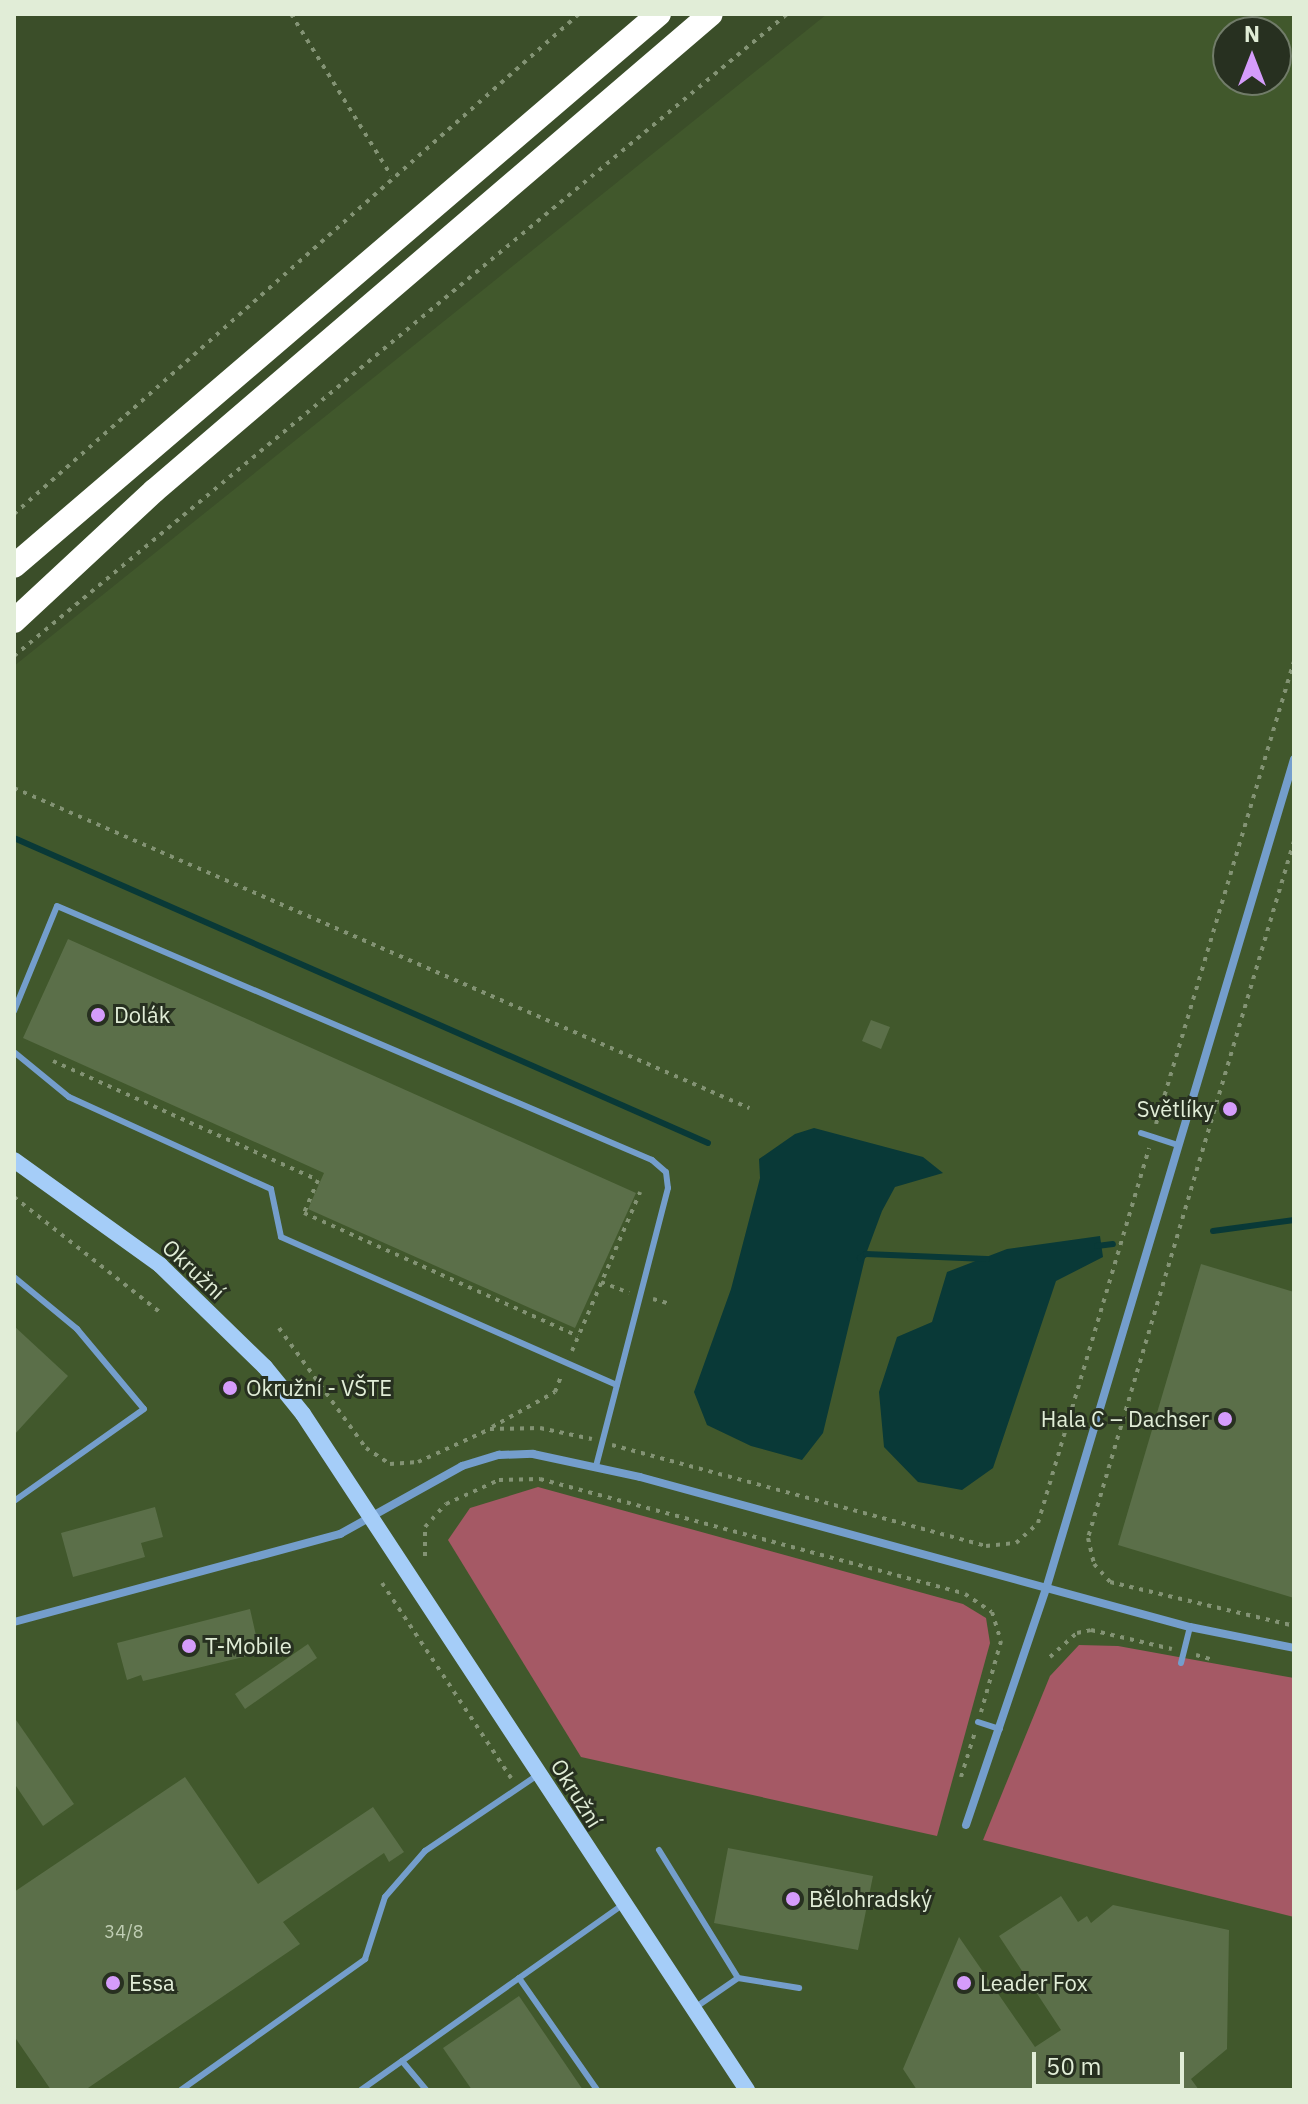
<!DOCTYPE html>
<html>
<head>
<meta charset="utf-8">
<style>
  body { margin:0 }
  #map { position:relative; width:1308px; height:2104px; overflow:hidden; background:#3b4e29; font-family:"IBM Plex Sans",sans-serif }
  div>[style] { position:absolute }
  .built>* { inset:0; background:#41582c }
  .green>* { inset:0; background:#a55965 }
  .water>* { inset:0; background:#093937 }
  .stream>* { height:6px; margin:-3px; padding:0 3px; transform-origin:3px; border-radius:3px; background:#093937 }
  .building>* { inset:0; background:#5b6f49 }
  .path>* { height:4px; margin-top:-2px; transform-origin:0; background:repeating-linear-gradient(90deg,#839374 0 4px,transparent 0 10px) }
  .lane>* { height:6px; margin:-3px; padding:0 3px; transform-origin:3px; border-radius:3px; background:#749ecc }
  .street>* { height:8px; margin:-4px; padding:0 4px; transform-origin:4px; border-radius:4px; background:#749ecc }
  .secondary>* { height:16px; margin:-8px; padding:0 8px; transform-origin:8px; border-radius:8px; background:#a5cdf8 }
  .highway>* { height:24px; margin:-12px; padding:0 12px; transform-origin:12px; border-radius:12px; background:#fff }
  .dots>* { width:22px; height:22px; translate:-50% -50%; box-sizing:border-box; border:4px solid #273020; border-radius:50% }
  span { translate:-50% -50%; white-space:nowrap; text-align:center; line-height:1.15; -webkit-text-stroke:6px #273020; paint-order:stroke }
  .number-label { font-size:18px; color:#c0ceb4 }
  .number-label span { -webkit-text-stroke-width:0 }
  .poi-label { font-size:22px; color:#e1edd7 }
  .left { translate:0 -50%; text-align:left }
  .right { translate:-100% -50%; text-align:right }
  .street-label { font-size:22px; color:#e1edd7 }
  .frame { position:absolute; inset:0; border:16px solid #e1edd7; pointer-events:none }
  .north { position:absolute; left:1212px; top:16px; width:80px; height:80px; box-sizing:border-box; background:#273020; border:2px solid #717c69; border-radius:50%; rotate:0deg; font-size:22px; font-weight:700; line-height:32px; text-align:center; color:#e1edd7 }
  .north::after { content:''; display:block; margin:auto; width:28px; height:36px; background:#d59cfb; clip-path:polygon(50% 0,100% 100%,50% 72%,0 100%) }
  .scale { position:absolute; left:1032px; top:2052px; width:152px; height:36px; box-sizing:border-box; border:4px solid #e1edd7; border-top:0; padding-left:10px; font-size:24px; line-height:28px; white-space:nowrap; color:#e1edd7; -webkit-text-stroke:6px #273020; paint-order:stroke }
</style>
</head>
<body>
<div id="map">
  <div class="built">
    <div style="clip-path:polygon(evenodd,827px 14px,1294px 14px,1294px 2090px,14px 2090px,14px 666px,827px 14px,1228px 32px,1276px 32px,1276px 80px,1228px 80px,1228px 32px)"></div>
  </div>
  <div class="green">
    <div style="clip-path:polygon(538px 1487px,963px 1604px,986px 1618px,990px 1643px,937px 1836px,581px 1757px,448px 1540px,470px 1508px)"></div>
    <div style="clip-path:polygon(1079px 1645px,1118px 1646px,1294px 1678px,1294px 1917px,983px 1840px,1050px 1676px)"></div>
  </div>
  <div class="water">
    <div style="clip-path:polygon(814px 1128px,923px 1157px,943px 1173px,895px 1187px,882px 1211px,866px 1254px,823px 1433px,802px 1460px,751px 1446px,707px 1425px,694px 1392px,731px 1289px,760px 1178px,759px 1159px,795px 1134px)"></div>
    <div style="clip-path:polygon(1100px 1236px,1103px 1257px,1056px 1281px,993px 1468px,962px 1490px,918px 1482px,884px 1447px,879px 1392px,897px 1337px,932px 1322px,947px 1272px,1007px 1249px)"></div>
  </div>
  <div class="stream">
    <div style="left:14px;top:838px;width:758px;rotate:23.72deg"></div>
    <div style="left:1213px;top:1231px;width:82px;rotate:-7.7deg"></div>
    <div style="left:1097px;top:1246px;width:16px;rotate:-7deg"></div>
    <div style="left:860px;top:1258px;width:7px;rotate:-34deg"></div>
    <div style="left:866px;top:1254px;width:121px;rotate:2.4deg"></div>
  </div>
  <div class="building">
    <div style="clip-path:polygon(68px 939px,636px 1193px,575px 1328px,308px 1209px,324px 1173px,23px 1038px)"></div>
    <div style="clip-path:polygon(871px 1020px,890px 1027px,881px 1049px,862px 1041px)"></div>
    <div style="clip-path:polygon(1201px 1264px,1294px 1292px,1294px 1598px,1118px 1545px)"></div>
    <div style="clip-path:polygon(14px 1326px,68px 1376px,14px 1435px)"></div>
    <div style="clip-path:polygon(155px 1507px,163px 1537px,141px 1543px,145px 1557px,73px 1577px,61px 1533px)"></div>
    <div style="clip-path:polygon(250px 1609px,260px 1653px,143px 1681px,141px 1675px,127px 1680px,117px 1643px)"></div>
    <div style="clip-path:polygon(308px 1644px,317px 1658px,245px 1709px,235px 1694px)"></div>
    <div style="clip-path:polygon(14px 1717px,74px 1804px,43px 1826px,14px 1783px)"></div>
    <div style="clip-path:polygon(185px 1777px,258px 1884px,373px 1807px,404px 1852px,389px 1862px,384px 1853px,283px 1922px,300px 1944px,85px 2090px,51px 2090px,14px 2036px,14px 1892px)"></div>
    <div style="clip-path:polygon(728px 1848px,873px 1876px,858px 1950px,714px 1923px)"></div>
    <div style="clip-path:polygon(1061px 1896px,1078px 1922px,1087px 1916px,1091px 1923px,1113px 1905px,1229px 1930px,1227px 2049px,1191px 2079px,1199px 2090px,917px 2090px,903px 2069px,959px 1937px,1035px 2047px,1061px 2030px,999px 1936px)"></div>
    <div style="clip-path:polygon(519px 1996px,583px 2090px,472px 2090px,443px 2048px)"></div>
  </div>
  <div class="path">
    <div style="left:291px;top:14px;width:190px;rotate:58.2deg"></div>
    <div style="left:14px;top:514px;width:754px;rotate:-41.51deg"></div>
    <div style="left:14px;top:656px;width:1005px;rotate:-39.71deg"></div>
    <div style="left:14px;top:788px;width:802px;rotate:23.53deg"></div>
    <div style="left:1294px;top:841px;width:727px;rotate:106.47deg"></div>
    <div style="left:1088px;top:1538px;width:27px;rotate:77deg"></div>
    <div style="left:1094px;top:1564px;width:24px;rotate:48deg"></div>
    <div style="left:1110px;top:1582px;width:189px;rotate:13.4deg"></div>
    <div style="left:53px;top:1061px;width:290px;rotate:24.2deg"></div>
    <div style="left:318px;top:1180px;width:36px;rotate:113deg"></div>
    <div style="left:304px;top:1213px;width:300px;rotate:24.2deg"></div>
    <div style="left:1156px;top:1124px;width:482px;rotate:-73.4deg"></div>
    <div style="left:14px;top:1197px;width:189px;rotate:38.3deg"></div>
    <div style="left:601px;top:1282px;width:30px;rotate:21deg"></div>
    <div style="left:653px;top:1299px;width:15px;rotate:16deg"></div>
    <div style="left:279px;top:1328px;width:148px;rotate:54.1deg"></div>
    <div style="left:366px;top:1448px;width:29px;rotate:34deg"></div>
    <div style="left:390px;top:1464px;width:28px;rotate:-4deg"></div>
    <div style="left:418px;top:1462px;width:79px;rotate:-24.6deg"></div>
    <div style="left:490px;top:1429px;width:50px;rotate:-1.1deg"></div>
    <div style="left:540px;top:1428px;width:53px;rotate:11.9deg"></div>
    <div style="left:572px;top:1351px;width:173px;rotate:-66.8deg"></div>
    <div style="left:492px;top:1427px;width:72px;rotate:-29.1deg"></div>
    <div style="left:555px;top:1392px;width:19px;rotate:-69deg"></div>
    <div style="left:612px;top:1445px;width:387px;rotate:15.1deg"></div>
    <div style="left:986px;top:1546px;width:30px;rotate:-6deg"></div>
    <div style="left:1016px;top:1543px;width:30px;rotate:-42deg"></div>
    <div style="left:1038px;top:1523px;width:391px;rotate:-73.5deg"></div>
    <div style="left:425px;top:1556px;width:29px;rotate:-90deg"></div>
    <div style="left:425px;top:1527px;width:31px;rotate:-48deg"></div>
    <div style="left:446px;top:1504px;width:58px;rotate:-24.4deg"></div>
    <div style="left:499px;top:1480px;width:41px;rotate:-1.4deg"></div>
    <div style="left:540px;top:1479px;width:440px;rotate:15.1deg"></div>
    <div style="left:965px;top:1594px;width:32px;rotate:34deg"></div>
    <div style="left:992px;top:1612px;width:30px;rotate:73deg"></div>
    <div style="left:1001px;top:1641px;width:74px;rotate:105.7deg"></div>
    <div style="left:382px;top:1583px;width:234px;rotate:56.5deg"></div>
    <div style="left:1196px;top:1655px;width:15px;rotate:16deg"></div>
    <div style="left:1050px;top:1657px;width:36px;rotate:-42deg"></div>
    <div style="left:1077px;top:1633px;width:14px;rotate:-12deg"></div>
    <div style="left:1091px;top:1630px;width:83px;rotate:13.2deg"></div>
    <div style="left:961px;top:1777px;width:47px;rotate:-72.7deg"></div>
  </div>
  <div class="lane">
    <div style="left:14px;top:1011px;width:113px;rotate:-67.7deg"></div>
    <div style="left:57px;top:906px;width:647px;rotate:23.12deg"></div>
    <div style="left:652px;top:1160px;width:18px;rotate:41deg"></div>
    <div style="left:666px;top:1172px;width:16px;rotate:83deg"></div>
    <div style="left:668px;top:1188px;width:287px;rotate:104.5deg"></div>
    <div style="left:14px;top:1052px;width:71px;rotate:39.3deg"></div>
    <div style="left:69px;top:1097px;width:222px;rotate:24.5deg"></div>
    <div style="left:271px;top:1189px;width:49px;rotate:78.2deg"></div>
    <div style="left:281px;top:1237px;width:367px;rotate:23.8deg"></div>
    <div style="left:1141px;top:1133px;width:39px;rotate:18deg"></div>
    <div style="left:14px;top:1277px;width:82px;rotate:39.5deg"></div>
    <div style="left:77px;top:1329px;width:104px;rotate:50.1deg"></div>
    <div style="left:144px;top:1409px;width:159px;rotate:144.7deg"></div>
    <div style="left:1181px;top:1663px;width:37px;rotate:-76deg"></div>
    <div style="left:978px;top:1722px;width:23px;rotate:18deg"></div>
    <div style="left:659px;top:1850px;width:150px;rotate:58.3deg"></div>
    <div style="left:738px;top:1978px;width:51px;rotate:145.4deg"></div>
    <div style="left:519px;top:1978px;width:136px;rotate:55.1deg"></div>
    <div style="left:738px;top:1978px;width:62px;rotate:9.3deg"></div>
    <div style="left:402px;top:2061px;width:38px;rotate:50deg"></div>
    <div style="left:181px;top:2090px;width:226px;rotate:-35.4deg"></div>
    <div style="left:365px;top:1959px;width:65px;rotate:-72.1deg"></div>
    <div style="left:385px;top:1897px;width:61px;rotate:-49deg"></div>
    <div style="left:425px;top:1851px;width:138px;rotate:-34deg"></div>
    <div style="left:361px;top:2090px;width:320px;rotate:-35.3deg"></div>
  </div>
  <div class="street">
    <div style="left:14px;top:1622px;width:338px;rotate:-15.1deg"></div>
    <div style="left:340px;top:1534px;width:140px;rotate:-29.1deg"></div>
    <div style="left:462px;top:1466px;width:39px;rotate:-17deg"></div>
    <div style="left:499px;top:1455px;width:34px;rotate:-2deg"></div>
    <div style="left:533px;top:1454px;width:109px;rotate:12.1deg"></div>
    <div style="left:640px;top:1477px;width:570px;rotate:15.26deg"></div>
    <div style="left:1190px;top:1627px;width:106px;rotate:11.4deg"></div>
    <div style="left:966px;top:1825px;width:249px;rotate:-71.3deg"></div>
    <div style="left:1046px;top:1589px;width:866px;rotate:-73.36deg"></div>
  </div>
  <div class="secondary">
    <div style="left:14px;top:1160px;width:180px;rotate:35.7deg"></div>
    <div style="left:160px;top:1265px;width:146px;rotate:44.2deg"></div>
    <div style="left:265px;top:1367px;width:60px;rotate:51deg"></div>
    <div style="left:303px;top:1414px;width:809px;rotate:56.7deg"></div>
  </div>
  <div class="highway">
    <div style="left:14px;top:566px;width:849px;rotate:-40.56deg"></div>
    <div style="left:14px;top:621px;width:191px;rotate:-42.9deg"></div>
    <div style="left:154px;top:491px;width:733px;rotate:-40.58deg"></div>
  </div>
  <div class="dots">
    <div style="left:98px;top:1015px;background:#d59cfb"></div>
    <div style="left:1230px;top:1109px;background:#d59cfb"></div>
    <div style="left:230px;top:1388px;background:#d59cfb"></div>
    <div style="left:1225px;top:1419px;background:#d59cfb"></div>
    <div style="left:189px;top:1646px;background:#d59cfb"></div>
    <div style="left:793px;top:1899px;background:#d59cfb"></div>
    <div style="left:113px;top:1983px;background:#d59cfb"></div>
    <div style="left:964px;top:1983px;background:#d59cfb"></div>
  </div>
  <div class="number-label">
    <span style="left:124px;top:1932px">34/8</span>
  </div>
  <div class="poi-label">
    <span class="left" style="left:114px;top:1015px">Dolák</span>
    <span class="right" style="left:1214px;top:1109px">Světlíky</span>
    <span class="left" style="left:246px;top:1388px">Okružní - VŠTE</span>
    <span class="right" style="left:1209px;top:1419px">Hala C – Dachser</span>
    <span class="left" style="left:205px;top:1646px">T-Mobile</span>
    <span class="left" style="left:809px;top:1899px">Bělohradský</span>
    <span class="left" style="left:129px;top:1983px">Essa</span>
    <span class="left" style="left:980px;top:1983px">Leader Fox</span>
  </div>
  <div class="street-label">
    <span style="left:194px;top:1269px;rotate:43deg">Okružní</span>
    <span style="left:577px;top:1793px;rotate:58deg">Okružní</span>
  </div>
  <div class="frame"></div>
  <div class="north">N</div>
  <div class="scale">50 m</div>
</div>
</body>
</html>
